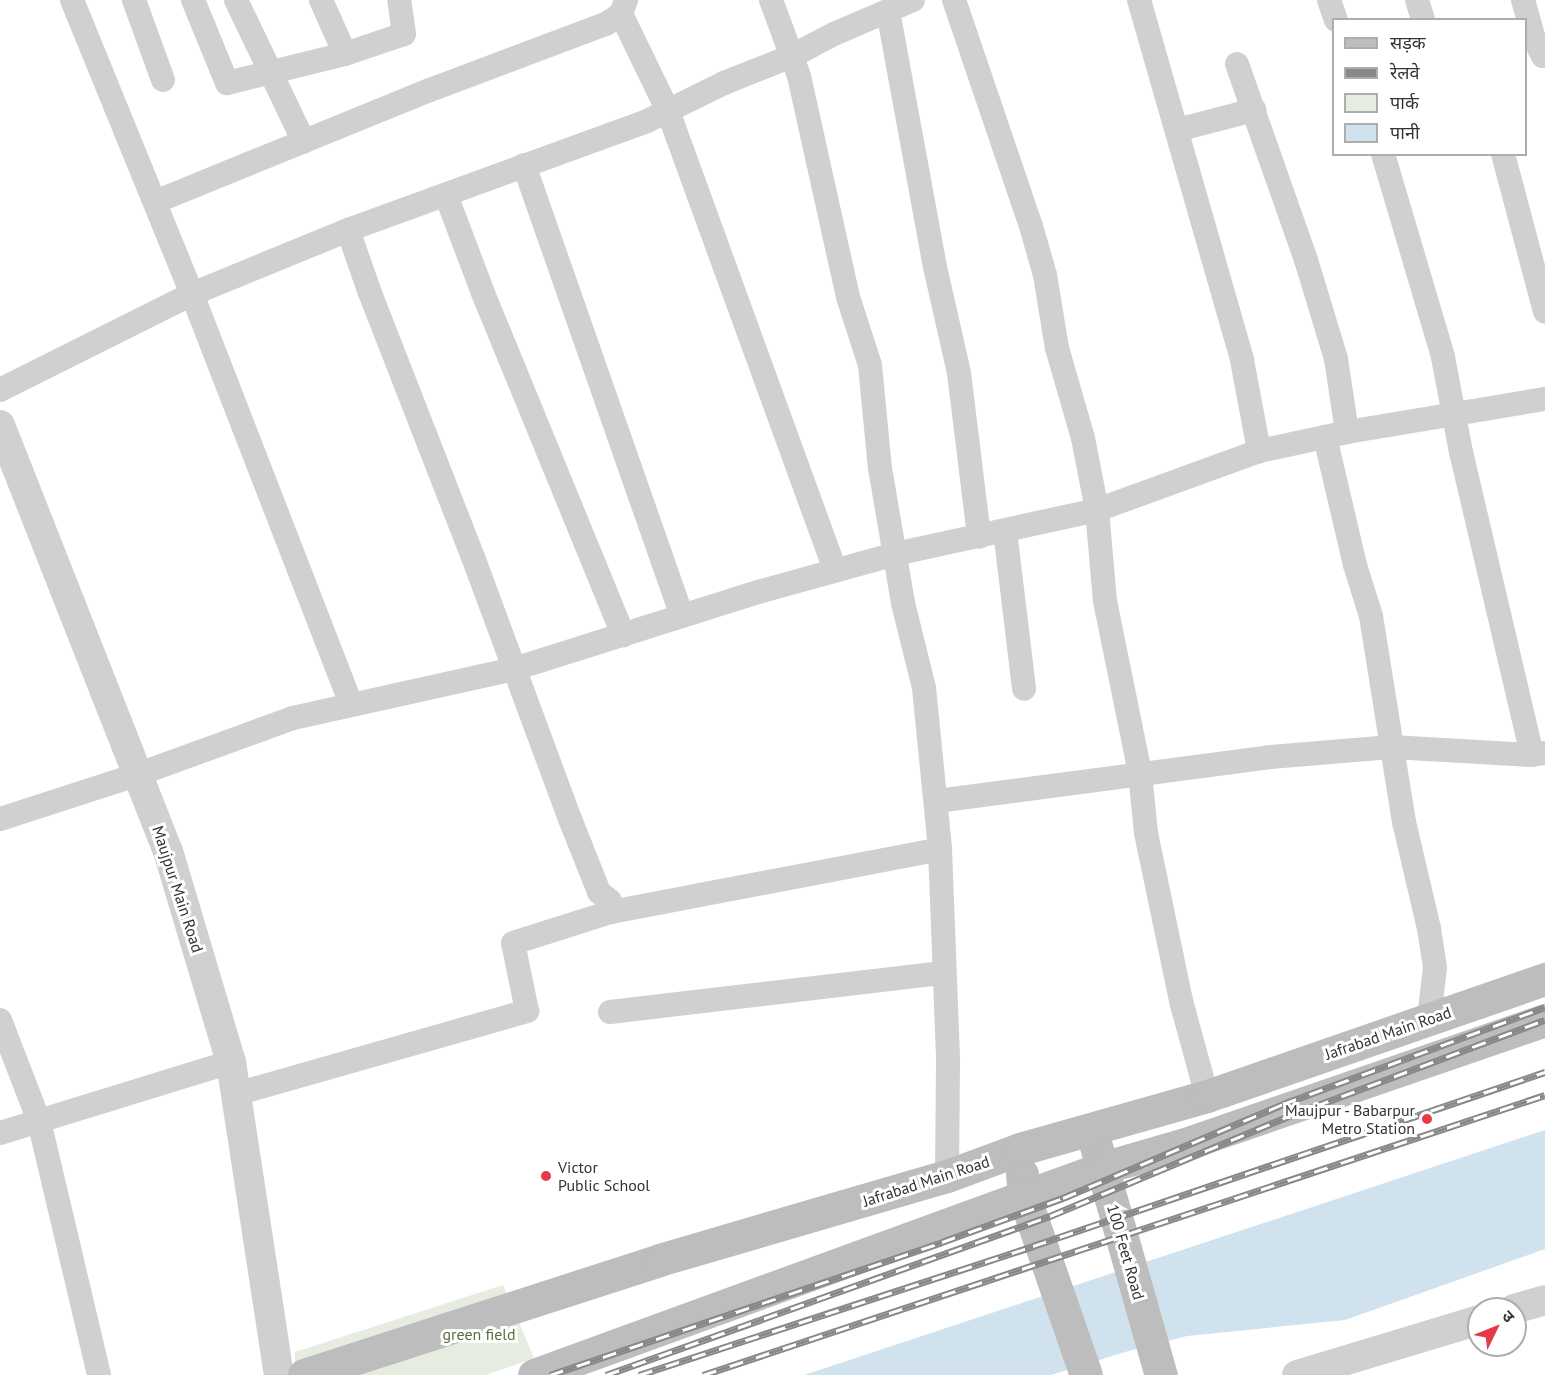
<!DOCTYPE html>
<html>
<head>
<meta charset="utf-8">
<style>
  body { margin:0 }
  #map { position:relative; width:1545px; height:1375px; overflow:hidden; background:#fff; font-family:"PT Sans","Noto Sans Devanagari",sans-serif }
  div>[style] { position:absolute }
  .green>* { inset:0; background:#e6ecdf }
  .water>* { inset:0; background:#cfe2ee }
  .minor>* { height:24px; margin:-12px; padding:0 12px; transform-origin:12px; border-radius:12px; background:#d0d0d0 }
  .tertiary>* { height:30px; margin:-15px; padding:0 15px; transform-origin:15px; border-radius:15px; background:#d0d0d0 }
  .secondary>* { height:33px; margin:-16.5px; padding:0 16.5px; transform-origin:16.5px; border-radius:16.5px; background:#bdbdbd }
  .rail>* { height:7px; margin-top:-3.5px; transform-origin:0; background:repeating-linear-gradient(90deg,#fff 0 14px,#888 0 28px); box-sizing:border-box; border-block:2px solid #888 }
  .dots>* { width:16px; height:16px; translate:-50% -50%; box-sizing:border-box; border:3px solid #fff; border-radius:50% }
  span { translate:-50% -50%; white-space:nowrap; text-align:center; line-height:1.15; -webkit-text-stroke:6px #fff; paint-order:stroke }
  .street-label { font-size:16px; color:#333 }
  .poi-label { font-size:16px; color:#333 }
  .right { translate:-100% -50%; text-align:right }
  .left { translate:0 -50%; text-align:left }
  .park-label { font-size:16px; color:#56703f }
  .legend { position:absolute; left:1332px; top:18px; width:195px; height:138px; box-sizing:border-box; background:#fff; border:2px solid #adadad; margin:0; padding:8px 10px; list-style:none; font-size:18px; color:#333 }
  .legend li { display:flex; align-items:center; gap:12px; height:30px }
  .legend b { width:30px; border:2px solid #adadad }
  .north { position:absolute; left:1467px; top:1297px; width:60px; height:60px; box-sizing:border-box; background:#fff; border:2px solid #adadad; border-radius:50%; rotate:47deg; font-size:16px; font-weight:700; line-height:24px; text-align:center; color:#333 }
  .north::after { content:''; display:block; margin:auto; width:21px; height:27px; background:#e63946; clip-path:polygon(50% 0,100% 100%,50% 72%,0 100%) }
</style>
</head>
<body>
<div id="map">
  <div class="green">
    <div style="clip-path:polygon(503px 1285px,534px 1358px,486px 1375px,295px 1375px,295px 1352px)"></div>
  </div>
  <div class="water">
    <div style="clip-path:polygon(1545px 1130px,1545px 1249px,1345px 1320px,1187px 1336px,1125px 1352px,1051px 1375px,804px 1375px)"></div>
  </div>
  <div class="minor">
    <div style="left:72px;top:0;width:318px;rotate:67.8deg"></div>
    <div style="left:192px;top:294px;width:440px;rotate:68.8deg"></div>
    <div style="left:134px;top:0;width:85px;rotate:70.1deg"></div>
    <div style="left:193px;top:0;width:90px;rotate:67.7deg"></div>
    <div style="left:227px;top:83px;width:122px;rotate:-13.8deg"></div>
    <div style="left:345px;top:54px;width:59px;rotate:-114deg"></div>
    <div style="left:236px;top:0;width:157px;rotate:64.4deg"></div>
    <div style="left:771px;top:0;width:81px;rotate:69.8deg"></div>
    <div style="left:799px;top:76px;width:226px;rotate:77.5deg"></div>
    <div style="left:848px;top:297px;width:71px;rotate:72.1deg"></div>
    <div style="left:870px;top:365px;width:103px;rotate:84.5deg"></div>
    <div style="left:880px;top:468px;width:137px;rotate:80.3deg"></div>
    <div style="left:903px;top:603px;width:88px;rotate:76.1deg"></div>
    <div style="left:924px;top:688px;width:162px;rotate:84.3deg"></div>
    <div style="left:940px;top:849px;width:213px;rotate:87.8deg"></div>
    <div style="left:948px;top:1062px;width:114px;rotate:90.5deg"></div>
    <div style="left:954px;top:0;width:239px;rotate:71.2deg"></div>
    <div style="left:1031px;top:226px;width:51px;rotate:74.1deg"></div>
    <div style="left:1045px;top:275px;width:74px;rotate:80.7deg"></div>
    <div style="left:1057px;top:348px;width:94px;rotate:73.9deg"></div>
    <div style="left:1083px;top:438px;width:73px;rotate:79deg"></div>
    <div style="left:1097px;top:510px;width:91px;rotate:85deg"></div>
    <div style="left:1105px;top:601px;width:176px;rotate:78.5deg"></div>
    <div style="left:1140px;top:773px;width:60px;rotate:84.3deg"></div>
    <div style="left:1146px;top:833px;width:172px;rotate:78.2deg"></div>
    <div style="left:1181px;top:1001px;width:98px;rotate:74.7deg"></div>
    <div style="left:1139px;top:0;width:374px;rotate:74deg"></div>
    <div style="left:1242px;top:360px;width:93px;rotate:79.4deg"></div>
    <div style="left:1329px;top:0;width:21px;rotate:71deg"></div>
    <div style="left:1417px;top:0;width:21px;rotate:73deg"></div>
    <div style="left:1523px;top:0;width:41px;rotate:74.2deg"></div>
    <div style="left:1534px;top:39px;width:19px;rotate:62deg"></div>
    <div style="left:1543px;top:56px;width:3px;rotate:-45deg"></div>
    <div style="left:888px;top:11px;width:260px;rotate:79.6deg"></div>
    <div style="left:935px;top:267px;width:109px;rotate:77.2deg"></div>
    <div style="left:959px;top:373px;width:165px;rotate:83deg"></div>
    <div style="left:621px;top:14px;width:108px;rotate:64.1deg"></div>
    <div style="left:668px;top:111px;width:489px;rotate:70deg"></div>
    <div style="left:345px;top:54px;width:62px;rotate:-18.7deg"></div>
    <div style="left:404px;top:34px;width:34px;rotate:-98deg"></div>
    <div style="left:1237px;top:64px;width:208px;rotate:70.6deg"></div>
    <div style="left:1306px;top:260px;width:103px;rotate:73.1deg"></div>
    <div style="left:1336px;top:359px;width:74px;rotate:81.4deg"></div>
    <div style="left:1347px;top:432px;width:23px;rotate:167deg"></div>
    <div style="left:1325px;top:437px;width:131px;rotate:76.8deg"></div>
    <div style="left:1355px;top:565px;width:53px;rotate:72.6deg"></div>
    <div style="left:1371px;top:616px;width:209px;rotate:80.9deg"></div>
    <div style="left:1404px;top:822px;width:110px;rotate:76.8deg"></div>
    <div style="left:1429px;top:929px;width:38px;rotate:81deg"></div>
    <div style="left:1435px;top:967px;width:52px;rotate:96.6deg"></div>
    <div style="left:1177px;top:130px;width:80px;rotate:-14.6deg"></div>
    <div style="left:1383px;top:154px;width:212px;rotate:73.5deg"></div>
    <div style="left:1443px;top:357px;width:97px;rotate:79.3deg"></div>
    <div style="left:1461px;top:452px;width:311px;rotate:76.8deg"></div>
    <div style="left:1503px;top:154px;width:163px;rotate:75.1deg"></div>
    <div style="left:524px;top:165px;width:478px;rotate:70.7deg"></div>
    <div style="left:446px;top:195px;width:105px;rotate:69.3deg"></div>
    <div style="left:483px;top:293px;width:370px;rotate:67.7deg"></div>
    <div style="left:155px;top:202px;width:297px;rotate:-22.2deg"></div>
    <div style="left:430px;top:90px;width:188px;rotate:-20.6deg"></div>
    <div style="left:606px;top:24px;width:18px;rotate:-34deg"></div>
    <div style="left:621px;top:14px;width:15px;rotate:-70deg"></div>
    <div style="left:348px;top:230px;width:67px;rotate:70.8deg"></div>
    <div style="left:370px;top:293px;width:283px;rotate:68.7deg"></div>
    <div style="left:473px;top:557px;width:279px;rotate:69.7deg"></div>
    <div style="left:570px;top:819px;width:79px;rotate:68.3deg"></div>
    <div style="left:599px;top:892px;width:14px;rotate:39deg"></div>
    <div style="left:610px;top:901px;width:11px;rotate:85deg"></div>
    <div style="left:611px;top:912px;width:335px;rotate:-10.8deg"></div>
    <div style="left:0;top:390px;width:215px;rotate:-26.6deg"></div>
    <div style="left:192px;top:294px;width:169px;rotate:-22.3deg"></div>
    <div style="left:348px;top:230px;width:318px;rotate:-20deg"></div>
    <div style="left:647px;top:121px;width:86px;rotate:-26.3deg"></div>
    <div style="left:724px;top:83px;width:73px;rotate:-21.7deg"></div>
    <div style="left:792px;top:56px;width:47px;rotate:-27.6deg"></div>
    <div style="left:834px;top:34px;width:86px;rotate:-23.3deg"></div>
    <div style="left:1347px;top:432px;width:201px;rotate:-9.5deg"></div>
    <div style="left:1005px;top:531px;width:159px;rotate:83.1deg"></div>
    <div style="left:937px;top:801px;width:336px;rotate:-7.5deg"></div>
    <div style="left:1270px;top:757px;width:122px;rotate:-4.7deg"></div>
    <div style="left:1392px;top:747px;width:140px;rotate:3.3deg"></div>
    <div style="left:1532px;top:755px;width:13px;rotate:-9deg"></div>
    <div style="left:0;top:819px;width:146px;rotate:-17.9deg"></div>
    <div style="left:139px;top:774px;width:164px;rotate:-20deg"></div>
    <div style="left:293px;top:718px;width:226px;rotate:-12.5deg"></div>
    <div style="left:514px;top:669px;width:260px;rotate:-17.5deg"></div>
    <div style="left:762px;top:591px;width:138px;rotate:-15.5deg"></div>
    <div style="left:895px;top:554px;width:207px;rotate:-12.3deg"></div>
    <div style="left:1097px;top:510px;width:172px;rotate:-20deg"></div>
    <div style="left:1259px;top:451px;width:67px;rotate:-12deg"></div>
    <div style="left:610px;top:1012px;width:335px;rotate:-6.7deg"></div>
    <div style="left:0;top:1020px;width:108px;rotate:68.9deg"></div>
    <div style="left:39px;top:1121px;width:261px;rotate:76.7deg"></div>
    <div style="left:236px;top:1094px;width:303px;rotate:-15.9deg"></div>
    <div style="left:527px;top:1011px;width:69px;rotate:-101.6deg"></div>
    <div style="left:513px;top:943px;width:103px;rotate:-17.6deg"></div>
    <div style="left:0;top:1133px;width:242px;rotate:-17.1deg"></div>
  </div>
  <div class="tertiary">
    <div style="left:0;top:425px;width:458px;rotate:68.5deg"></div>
    <div style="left:168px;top:851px;width:220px;rotate:73.4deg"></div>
    <div style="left:231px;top:1062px;width:317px;rotate:81.3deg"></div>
    <div style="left:1514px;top:1309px;width:32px;rotate:-16deg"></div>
    <div style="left:1297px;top:1375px;width:190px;rotate:-16.8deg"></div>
  </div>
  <div class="secondary">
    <div style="left:1096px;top:1146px;width:238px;rotate:74.2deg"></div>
    <div style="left:1022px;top:1174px;width:22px;rotate:85deg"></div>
    <div style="left:1024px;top:1196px;width:189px;rotate:70.9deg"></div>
    <div style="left:304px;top:1375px;width:373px;rotate:-17.9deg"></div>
    <div style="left:659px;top:1260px;width:300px;rotate:-16.3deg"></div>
    <div style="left:947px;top:1176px;width:78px;rotate:-20.3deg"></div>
    <div style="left:1020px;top:1149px;width:194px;rotate:-15.8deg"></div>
    <div style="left:1207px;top:1096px;width:358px;rotate:-19.1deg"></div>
    <div style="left:534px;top:1375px;width:605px;rotate:-20.02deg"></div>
    <div style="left:1102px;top:1168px;width:86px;rotate:-16.1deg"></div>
    <div style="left:1185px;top:1144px;width:381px;rotate:-19deg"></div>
  </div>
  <div class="rail">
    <div style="left:550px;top:1375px;width:414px;rotate:-18.7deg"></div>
    <div style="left:942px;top:1242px;width:129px;rotate:-20deg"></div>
    <div style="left:1063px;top:1198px;width:239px;rotate:-23.1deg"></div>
    <div style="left:1283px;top:1104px;width:279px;rotate:-20.3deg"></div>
    <div style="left:606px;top:1375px;width:472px;rotate:-19.7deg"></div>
    <div style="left:1050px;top:1216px;width:259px;rotate:-22.7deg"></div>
    <div style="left:1289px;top:1116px;width:273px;rotate:-20.6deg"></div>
    <div style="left:639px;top:1375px;width:415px;rotate:-18.1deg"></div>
    <div style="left:1033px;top:1246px;width:541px;rotate:-18.77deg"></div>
    <div style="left:703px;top:1375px;width:887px;rotate:-18.39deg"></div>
  </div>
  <div class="dots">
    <div style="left:1427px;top:1119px;background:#e63946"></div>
    <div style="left:546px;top:1176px;background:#e63946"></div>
  </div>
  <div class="street-label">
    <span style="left:178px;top:889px;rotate:72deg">Maujpur Main Road</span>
    <span style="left:1388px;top:1033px;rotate:-19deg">Jafrabad Main Road</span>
    <span style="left:926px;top:1181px;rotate:-18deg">Jafrabad Main Road</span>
    <span style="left:1126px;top:1252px;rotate:74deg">100 Feet Road</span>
  </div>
  <div class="poi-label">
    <span class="right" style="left:1415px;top:1119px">Maujpur - Babarpur<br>Metro Station</span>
    <span class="left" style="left:558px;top:1176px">Victor<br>Public School</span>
  </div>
  <div class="park-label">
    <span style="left:479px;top:1334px">green field</span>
  </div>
  <ul class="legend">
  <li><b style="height:8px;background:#bdbdbd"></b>सड़क</li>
  <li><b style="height:8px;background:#888"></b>रेलवे</li>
  <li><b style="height:16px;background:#e6ecdf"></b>पार्क</li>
  <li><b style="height:16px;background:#cfe2ee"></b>पानी</li>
  </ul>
  <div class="north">उ</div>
</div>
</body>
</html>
